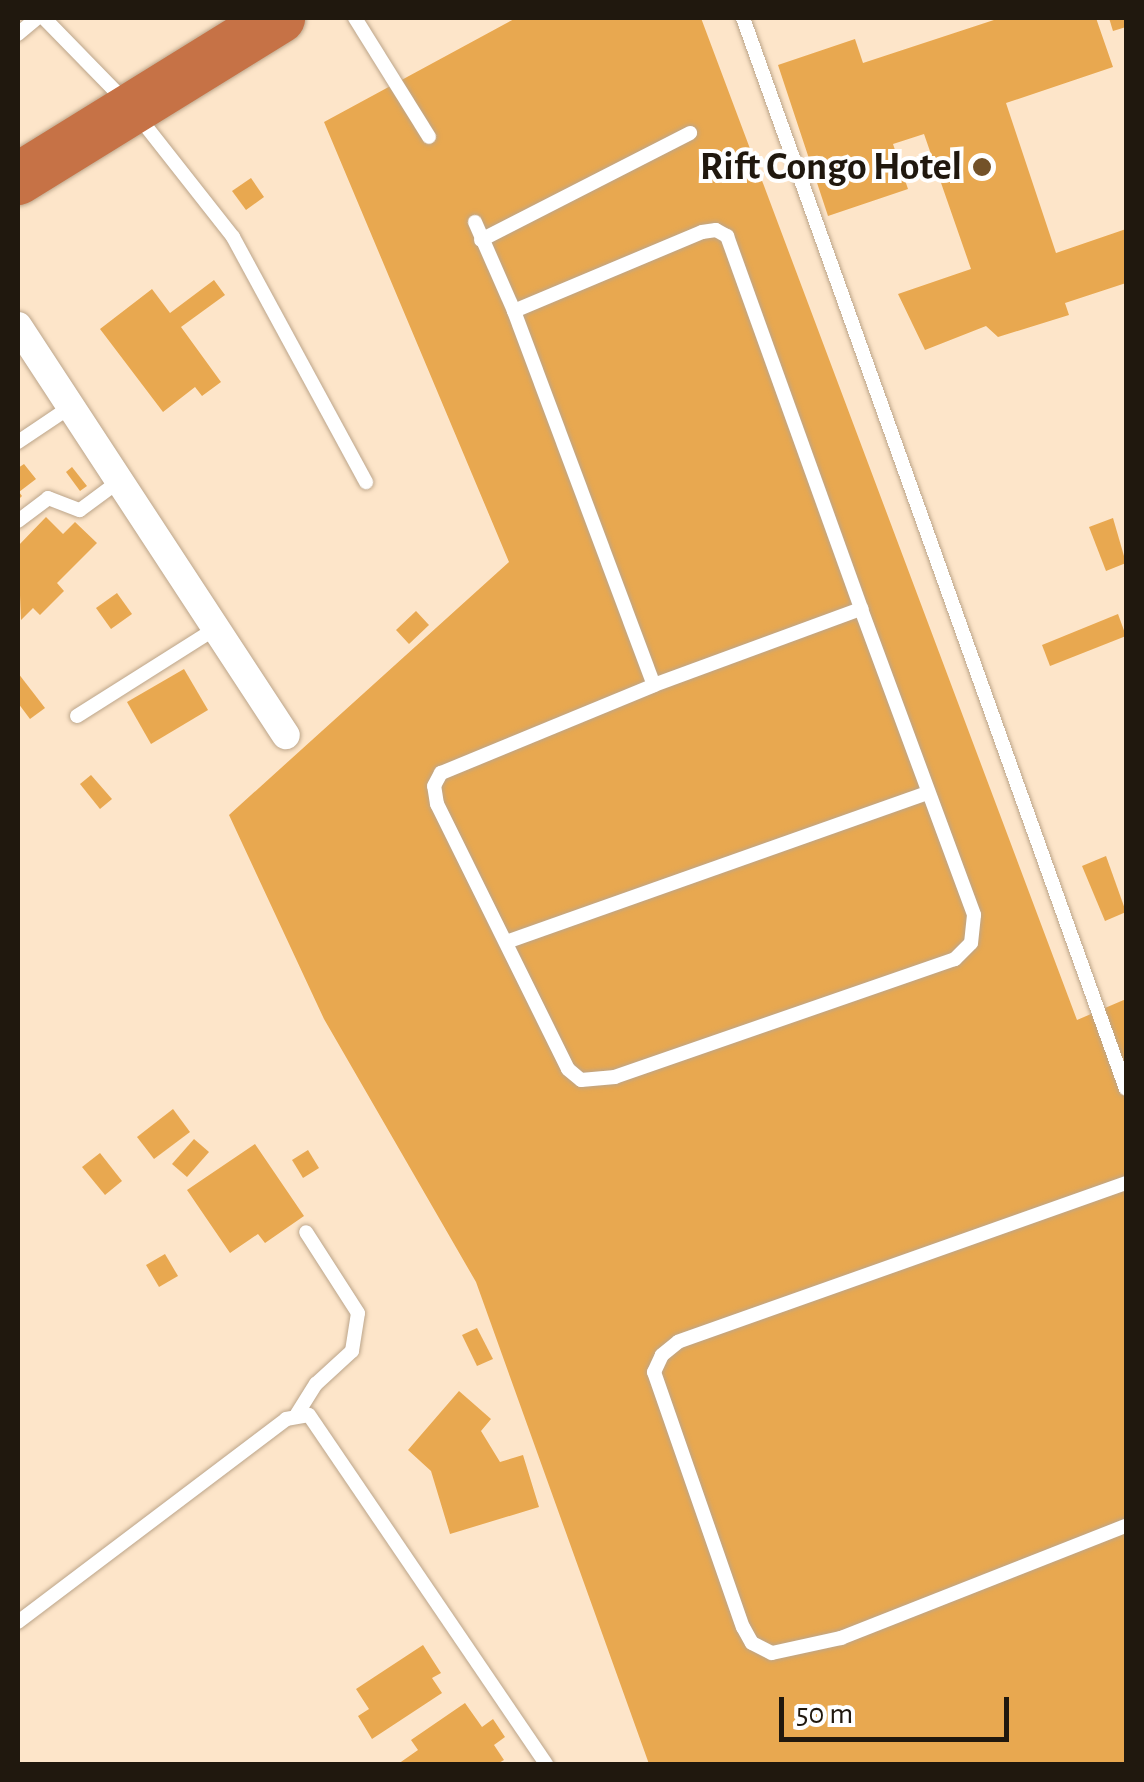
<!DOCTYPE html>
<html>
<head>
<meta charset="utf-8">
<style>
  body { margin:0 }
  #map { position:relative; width:1144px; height:1782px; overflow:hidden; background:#fde5c9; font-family:"Alegreya Sans",sans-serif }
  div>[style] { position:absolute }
  .building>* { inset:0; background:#e8a850 }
  .roads { filter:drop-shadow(0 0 2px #bca58a) drop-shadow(0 0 2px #bca58a) }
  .lane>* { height:14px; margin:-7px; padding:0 7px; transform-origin:7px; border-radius:7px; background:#fff }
  .street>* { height:28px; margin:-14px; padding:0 14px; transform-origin:14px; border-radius:14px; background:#fff }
  .highway>* { height:52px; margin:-26px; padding:0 26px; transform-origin:26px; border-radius:26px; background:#c67246 }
  .dots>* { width:28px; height:28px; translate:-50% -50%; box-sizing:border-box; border:5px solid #fff; border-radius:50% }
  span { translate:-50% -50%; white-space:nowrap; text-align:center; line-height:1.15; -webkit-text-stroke:8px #fff; paint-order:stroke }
  .poi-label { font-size:40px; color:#20180e; font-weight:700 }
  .right { translate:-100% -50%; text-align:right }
  .frame { position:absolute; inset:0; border:20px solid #20180e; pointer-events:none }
  .scale { position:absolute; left:779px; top:1697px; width:230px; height:45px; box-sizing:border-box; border:5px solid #20180e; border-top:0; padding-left:12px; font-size:30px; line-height:35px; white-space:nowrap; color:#20180e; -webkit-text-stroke:8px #fff; paint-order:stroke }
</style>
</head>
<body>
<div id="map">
  <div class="building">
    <div style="clip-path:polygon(516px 18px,701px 18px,1077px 1020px,1126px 999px,1126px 1764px,649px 1764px,476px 1282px,324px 1019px,229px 815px,509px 562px,324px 122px)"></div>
    <div style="clip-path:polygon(1000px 18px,1096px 18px,1113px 67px,1006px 103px,1056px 253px,1126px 229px,1126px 283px,1065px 303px,1069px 315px,998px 337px,986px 326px,925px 350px,898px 294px,971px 269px,924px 134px,893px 144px,908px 189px,828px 216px,778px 65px,855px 39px,863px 63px)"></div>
    <div style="clip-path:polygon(1109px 18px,1126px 18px,1126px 27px,1113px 31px)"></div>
    <div style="clip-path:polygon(251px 178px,264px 197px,246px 210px,232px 191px)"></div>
    <div style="clip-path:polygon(214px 280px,225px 295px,181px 327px,221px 382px,202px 396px,195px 387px,163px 412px,100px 329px,152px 289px,170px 313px)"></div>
    <div style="clip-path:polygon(24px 464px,36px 479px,19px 492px,22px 496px,18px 500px,18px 468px)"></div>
    <div style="clip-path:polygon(72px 467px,87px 486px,80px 491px,66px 472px)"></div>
    <div style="clip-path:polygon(46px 517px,63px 534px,75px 522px,97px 543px,57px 583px,64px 591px,40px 615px,33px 608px,21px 620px,18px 546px)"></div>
    <div style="clip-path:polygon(1113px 518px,1126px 563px,1106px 571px,1089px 527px)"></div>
    <div style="clip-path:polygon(117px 593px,132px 614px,111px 629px,96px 608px)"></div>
    <div style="clip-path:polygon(416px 611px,429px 625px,409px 644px,396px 630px)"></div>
    <div style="clip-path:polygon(1118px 614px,1126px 636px,1050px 666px,1042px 645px)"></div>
    <div style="clip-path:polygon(184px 669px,208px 710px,151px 744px,127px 702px)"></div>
    <div style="clip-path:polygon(18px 673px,45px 708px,30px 719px,18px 703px)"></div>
    <div style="clip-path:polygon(91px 775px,112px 799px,100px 809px,80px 784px)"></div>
    <div style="clip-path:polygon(1106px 856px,1126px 912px,1105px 921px,1082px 866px)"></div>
    <div style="clip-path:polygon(173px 1109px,190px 1132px,154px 1159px,137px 1137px)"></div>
    <div style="clip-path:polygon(194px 1139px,209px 1152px,187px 1177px,172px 1164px)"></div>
    <div style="clip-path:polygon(255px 1144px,304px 1216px,265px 1243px,258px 1234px,230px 1253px,187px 1190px)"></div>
    <div style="clip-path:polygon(308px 1150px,319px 1168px,303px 1178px,292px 1160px)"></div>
    <div style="clip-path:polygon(100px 1153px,122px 1181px,105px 1195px,82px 1167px)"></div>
    <div style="clip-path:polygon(165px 1254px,178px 1276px,159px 1287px,146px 1265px)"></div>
    <div style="clip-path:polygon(477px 1328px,493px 1359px,477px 1366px,462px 1335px)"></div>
    <div style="clip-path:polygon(459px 1391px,491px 1419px,481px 1431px,500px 1462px,523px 1455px,539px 1507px,450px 1534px,431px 1471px,408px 1450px)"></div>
    <div style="clip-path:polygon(423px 1645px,441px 1673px,432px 1678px,442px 1693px,372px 1739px,358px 1716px,369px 1709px,356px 1689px)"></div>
    <div style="clip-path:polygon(465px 1703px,482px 1727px,493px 1719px,505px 1737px,494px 1745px,504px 1760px,497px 1764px,398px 1764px,418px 1750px,411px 1740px)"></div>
  </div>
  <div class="roads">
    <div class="lane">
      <div style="left:44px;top:18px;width:123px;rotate:45.7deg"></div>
      <div style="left:130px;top:106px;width:167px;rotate:51.8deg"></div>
      <div style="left:233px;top:237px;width:279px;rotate:61.5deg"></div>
      <div style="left:355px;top:18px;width:140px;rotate:58.1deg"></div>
      <div style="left:743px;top:18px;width:1137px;rotate:70.32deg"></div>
      <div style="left:18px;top:34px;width:25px;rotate:-40deg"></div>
      <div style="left:475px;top:222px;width:97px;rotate:66.3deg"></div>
      <div style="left:514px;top:311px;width:399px;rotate:69.5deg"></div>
      <div style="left:481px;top:240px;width:235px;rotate:-27.1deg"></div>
      <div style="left:514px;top:311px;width:204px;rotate:-22.8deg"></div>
      <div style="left:702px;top:232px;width:14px;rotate:-8deg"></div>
      <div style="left:716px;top:230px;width:13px;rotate:29deg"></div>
      <div style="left:727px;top:236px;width:396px;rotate:70.2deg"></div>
      <div style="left:18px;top:442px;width:63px;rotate:-33.9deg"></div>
      <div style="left:18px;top:521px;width:38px;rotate:-37deg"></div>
      <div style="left:48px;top:498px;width:34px;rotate:21deg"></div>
      <div style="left:80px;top:510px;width:49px;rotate:-36.6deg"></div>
      <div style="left:861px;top:609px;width:326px;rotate:69.7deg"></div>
      <div style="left:974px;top:915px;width:28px;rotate:96deg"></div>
      <div style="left:971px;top:943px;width:23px;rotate:135deg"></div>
      <div style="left:955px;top:959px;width:360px;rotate:160.9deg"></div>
      <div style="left:615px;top:1077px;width:34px;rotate:175deg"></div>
      <div style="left:581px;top:1080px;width:17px;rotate:-140deg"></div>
      <div style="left:568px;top:1069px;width:296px;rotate:-116.3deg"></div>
      <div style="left:437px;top:804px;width:18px;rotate:-99deg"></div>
      <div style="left:434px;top:786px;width:15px;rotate:-62deg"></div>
      <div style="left:441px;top:773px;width:230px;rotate:-22.4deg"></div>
      <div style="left:654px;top:685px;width:221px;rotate:-20.2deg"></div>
      <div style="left:77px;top:716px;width:165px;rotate:-32.3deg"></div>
      <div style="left:509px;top:941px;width:443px;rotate:-19.5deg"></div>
      <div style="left:1126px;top:1183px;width:475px;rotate:160.5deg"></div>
      <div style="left:678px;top:1342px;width:21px;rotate:141deg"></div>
      <div style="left:662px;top:1355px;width:19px;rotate:115deg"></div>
      <div style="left:654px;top:1372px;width:270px;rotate:70.8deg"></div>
      <div style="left:743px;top:1627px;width:18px;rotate:61deg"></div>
      <div style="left:752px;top:1643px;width:22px;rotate:27deg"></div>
      <div style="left:772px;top:1653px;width:71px;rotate:-12.3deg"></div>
      <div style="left:841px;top:1638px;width:306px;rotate:-21.5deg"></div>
      <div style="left:297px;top:1414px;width:36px;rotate:-58deg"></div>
      <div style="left:316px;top:1384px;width:49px;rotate:-42.5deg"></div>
      <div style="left:352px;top:1351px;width:38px;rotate:-81deg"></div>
      <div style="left:358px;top:1313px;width:96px;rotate:-122.7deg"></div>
      <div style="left:18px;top:1622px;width:336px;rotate:-37.1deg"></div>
      <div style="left:286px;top:1419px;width:23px;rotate:-10deg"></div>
      <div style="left:309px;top:1415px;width:422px;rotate:55.8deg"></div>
    </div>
    <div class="street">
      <div style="left:18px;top:326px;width:489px;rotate:56.8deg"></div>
    </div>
    <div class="highway">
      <div style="left:18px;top:179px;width:307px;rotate:-31.7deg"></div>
    </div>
  </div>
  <div class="dots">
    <div style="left:982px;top:167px;background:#735229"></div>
  </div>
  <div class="poi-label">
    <span class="right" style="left:962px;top:167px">Rift Congo Hotel</span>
  </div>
  <div class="frame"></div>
  <div class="scale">50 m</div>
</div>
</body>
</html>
